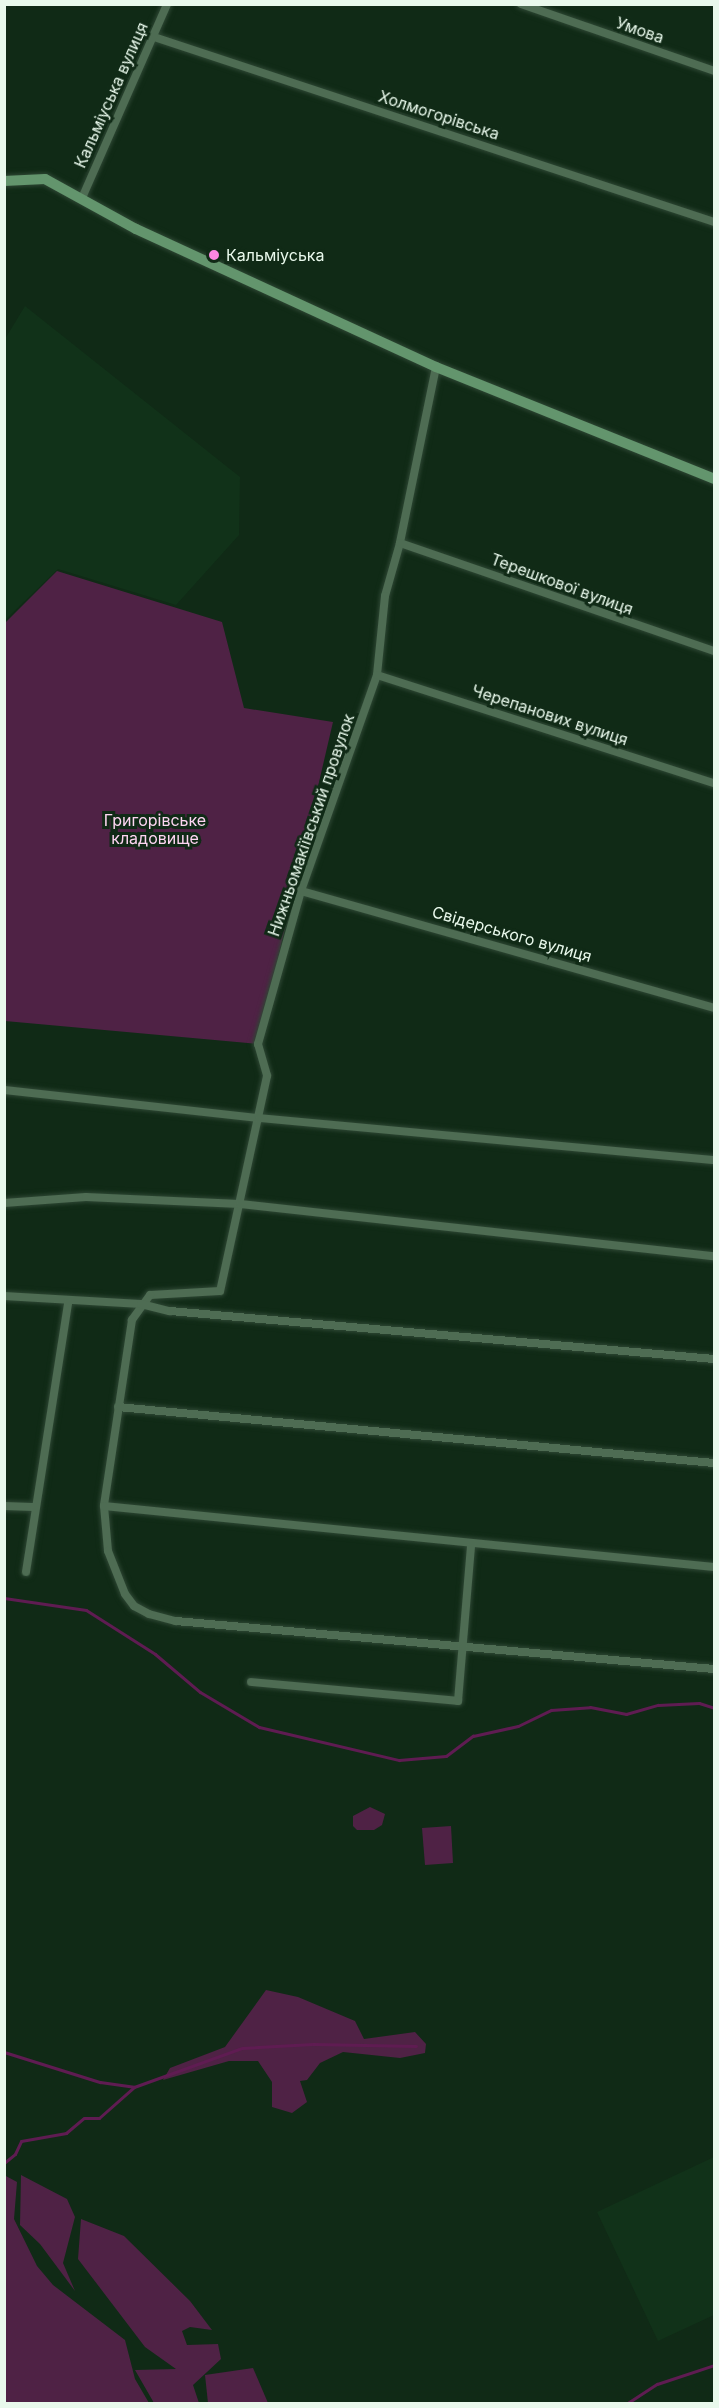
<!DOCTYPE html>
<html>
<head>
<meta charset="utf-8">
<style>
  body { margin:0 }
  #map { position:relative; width:719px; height:2408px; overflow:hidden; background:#102a16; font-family:Inter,sans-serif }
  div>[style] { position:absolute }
  .built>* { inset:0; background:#113219 }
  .green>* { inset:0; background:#4f2245 }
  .stream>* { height:3px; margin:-1.5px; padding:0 1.5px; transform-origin:1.5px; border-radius:1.5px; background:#5f1c52 }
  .roads { filter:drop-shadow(0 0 2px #2e4734) drop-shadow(0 0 2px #2e4734) }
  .street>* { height:8px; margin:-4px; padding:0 4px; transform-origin:4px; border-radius:4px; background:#4e6c53 }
  .secondary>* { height:10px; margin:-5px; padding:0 5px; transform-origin:5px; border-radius:5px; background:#63956d }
  .dots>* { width:16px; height:16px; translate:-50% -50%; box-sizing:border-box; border:3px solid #102a16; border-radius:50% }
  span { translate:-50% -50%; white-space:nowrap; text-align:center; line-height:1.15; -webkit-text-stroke:6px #102a16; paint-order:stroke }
  .street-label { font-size:16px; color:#e9f9ec }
  .poi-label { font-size:16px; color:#e9f9ec }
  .left { translate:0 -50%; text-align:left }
  .park-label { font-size:16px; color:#fed5f2 }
  .frame { position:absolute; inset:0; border:6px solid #e9f9ec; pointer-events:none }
</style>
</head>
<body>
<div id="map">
  <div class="built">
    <div style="clip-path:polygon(25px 306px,240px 477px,239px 535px,176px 605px,58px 569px,5px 620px,5px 339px)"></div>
    <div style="clip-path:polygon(714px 2157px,714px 2315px,658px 2341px,597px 2212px)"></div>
  </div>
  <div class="green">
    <div style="clip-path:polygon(57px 571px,222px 622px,244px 708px,333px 722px,258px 1044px,5px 1021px,5px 623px)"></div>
    <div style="clip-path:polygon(370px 1807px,385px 1814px,382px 1825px,374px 1830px,357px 1830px,353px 1826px,353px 1816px)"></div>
    <div style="clip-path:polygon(451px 1826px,453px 1863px,425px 1865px,422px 1828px)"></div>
    <div style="clip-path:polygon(266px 1990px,298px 1997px,355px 2021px,364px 2039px,415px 2032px,426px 2044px,425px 2053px,400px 2058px,343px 2052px,320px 2063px,307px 2080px,300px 2081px,307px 2102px,292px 2113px,272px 2107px,272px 2082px,258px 2061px,229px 2061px,163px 2080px,170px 2068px,225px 2047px)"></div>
    <div style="clip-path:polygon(4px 2175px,17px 2182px,14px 2219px,37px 2266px,53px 2285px,125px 2340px,135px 2379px,149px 2403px,5px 2403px)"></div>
    <div style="clip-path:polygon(21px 2175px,67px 2199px,75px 2217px,63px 2263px,75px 2291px,40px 2244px,20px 2225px)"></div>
    <div style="clip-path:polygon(81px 2219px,124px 2236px,190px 2301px,212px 2330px,190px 2327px,182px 2331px,187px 2345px,218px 2344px,221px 2359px,193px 2385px,199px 2403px,154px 2403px,135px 2370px,176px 2369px,145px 2347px,78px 2259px)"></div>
    <div style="clip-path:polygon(253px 2368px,268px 2403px,208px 2403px,205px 2375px)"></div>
  </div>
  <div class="stream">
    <div style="left:4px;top:1598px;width:83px;rotate:8.3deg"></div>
    <div style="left:86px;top:1610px;width:82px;rotate:32.5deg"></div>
    <div style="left:155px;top:1654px;width:59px;rotate:40.2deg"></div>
    <div style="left:200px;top:1692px;width:69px;rotate:30.7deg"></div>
    <div style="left:259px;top:1727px;width:144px;rotate:13.3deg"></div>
    <div style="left:399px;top:1760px;width:47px;rotate:-4.9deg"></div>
    <div style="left:446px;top:1756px;width:34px;rotate:-37deg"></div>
    <div style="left:473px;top:1736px;width:46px;rotate:-12.5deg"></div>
    <div style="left:518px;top:1726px;width:37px;rotate:-26deg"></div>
    <div style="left:551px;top:1710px;width:39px;rotate:-4deg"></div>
    <div style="left:590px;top:1707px;width:37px;rotate:11deg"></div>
    <div style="left:626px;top:1714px;width:33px;rotate:-16deg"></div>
    <div style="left:658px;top:1705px;width:41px;rotate:-2.8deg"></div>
    <div style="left:699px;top:1703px;width:16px;rotate:18deg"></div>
    <div style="left:4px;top:2052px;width:101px;rotate:17.4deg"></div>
    <div style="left:100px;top:2082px;width:34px;rotate:8deg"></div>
    <div style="left:134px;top:2087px;width:115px;rotate:-19.9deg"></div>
    <div style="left:242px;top:2048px;width:71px;rotate:-3.2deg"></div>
    <div style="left:313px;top:2044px;width:103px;rotate:1.1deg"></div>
    <div style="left:4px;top:2163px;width:14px;rotate:-39deg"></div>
    <div style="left:15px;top:2154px;width:14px;rotate:-65deg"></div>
    <div style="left:21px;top:2141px;width:46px;rotate:-10.1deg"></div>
    <div style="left:66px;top:2133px;width:23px;rotate:-40deg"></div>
    <div style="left:84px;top:2118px;width:15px"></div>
    <div style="left:99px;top:2118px;width:47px;rotate:-41.5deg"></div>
    <div style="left:626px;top:2404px;width:37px;rotate:-33deg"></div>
    <div style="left:657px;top:2384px;width:60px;rotate:-18.4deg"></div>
  </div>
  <div class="roads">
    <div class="street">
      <div style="left:521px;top:4px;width:204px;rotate:19.1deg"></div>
      <div style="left:154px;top:37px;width:590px;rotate:18.28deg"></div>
      <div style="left:82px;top:198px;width:212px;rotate:-66.3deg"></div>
      <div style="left:436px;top:367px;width:180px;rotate:101.6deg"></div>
      <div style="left:400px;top:543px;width:55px;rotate:105.8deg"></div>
      <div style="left:385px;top:596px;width:79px;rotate:95.8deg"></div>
      <div style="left:377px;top:675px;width:229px;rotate:109.4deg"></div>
      <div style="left:301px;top:891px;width:159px;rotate:105.7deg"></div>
      <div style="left:258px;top:1044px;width:33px;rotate:74deg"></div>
      <div style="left:267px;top:1076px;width:220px;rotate:102.3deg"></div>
      <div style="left:220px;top:1291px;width:70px;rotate:176.7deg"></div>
      <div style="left:150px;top:1295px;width:31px;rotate:126deg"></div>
      <div style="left:132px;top:1320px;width:188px;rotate:98.6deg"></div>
      <div style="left:104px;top:1506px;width:45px;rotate:84.9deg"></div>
      <div style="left:108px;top:1551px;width:46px;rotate:68.4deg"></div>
      <div style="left:125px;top:1594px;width:15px;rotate:53deg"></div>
      <div style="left:134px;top:1606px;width:17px;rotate:28deg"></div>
      <div style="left:149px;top:1614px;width:28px;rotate:15deg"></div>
      <div style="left:176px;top:1621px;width:540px;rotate:5.1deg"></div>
      <div style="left:400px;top:543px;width:332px;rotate:19deg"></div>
      <div style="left:377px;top:675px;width:354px;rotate:17.8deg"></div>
      <div style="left:301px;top:891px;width:429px;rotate:15.8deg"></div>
      <div style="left:4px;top:1090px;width:257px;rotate:6.3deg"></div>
      <div style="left:259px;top:1118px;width:457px;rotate:5.3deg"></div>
      <div style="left:4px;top:1203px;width:82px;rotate:-4.2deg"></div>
      <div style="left:86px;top:1197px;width:154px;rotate:2.6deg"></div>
      <div style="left:240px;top:1204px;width:477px;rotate:6.3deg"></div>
      <div style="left:4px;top:1296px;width:137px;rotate:3.3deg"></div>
      <div style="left:141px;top:1304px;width:30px;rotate:14deg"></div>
      <div style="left:170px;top:1311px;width:546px;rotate:5.04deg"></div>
      <div style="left:118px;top:1407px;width:599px;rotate:5.37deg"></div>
      <div style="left:4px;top:1506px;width:29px;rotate:2deg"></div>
      <div style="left:104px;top:1506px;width:613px;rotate:5.71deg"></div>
      <div style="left:26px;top:1572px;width:272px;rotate:-81.1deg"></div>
      <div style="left:251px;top:1682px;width:208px;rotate:5.2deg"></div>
      <div style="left:458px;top:1701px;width:157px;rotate:-85.2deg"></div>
    </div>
    <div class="secondary">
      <div style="left:4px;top:181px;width:41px;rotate:-2.8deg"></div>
      <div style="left:45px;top:179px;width:104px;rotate:28.8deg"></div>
      <div style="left:136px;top:229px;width:330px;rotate:24.7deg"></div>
      <div style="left:436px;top:367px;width:300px;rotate:21.9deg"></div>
    </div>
  </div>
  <div class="dots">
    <div style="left:214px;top:255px;background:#fd86e2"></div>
  </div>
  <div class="street-label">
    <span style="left:640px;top:30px;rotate:19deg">Умова</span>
    <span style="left:111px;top:95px;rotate:-66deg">Кальміуська вулиця</span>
    <span style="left:439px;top:115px;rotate:18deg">Холмогорівська</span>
    <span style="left:562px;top:584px;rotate:20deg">Терешкової вулиця</span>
    <span style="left:550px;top:715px;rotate:18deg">Черепанових вулиця</span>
    <span style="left:311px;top:825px;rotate:-71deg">Нижньомакіївський провулок</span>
    <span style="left:512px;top:934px;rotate:16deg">Свiдерського вулиця</span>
  </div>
  <div class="poi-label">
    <span class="left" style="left:226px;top:255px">Кальміуська</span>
  </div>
  <div class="park-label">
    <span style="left:155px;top:829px">Григорівське<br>кладовище</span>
  </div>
  <div class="frame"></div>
</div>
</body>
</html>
